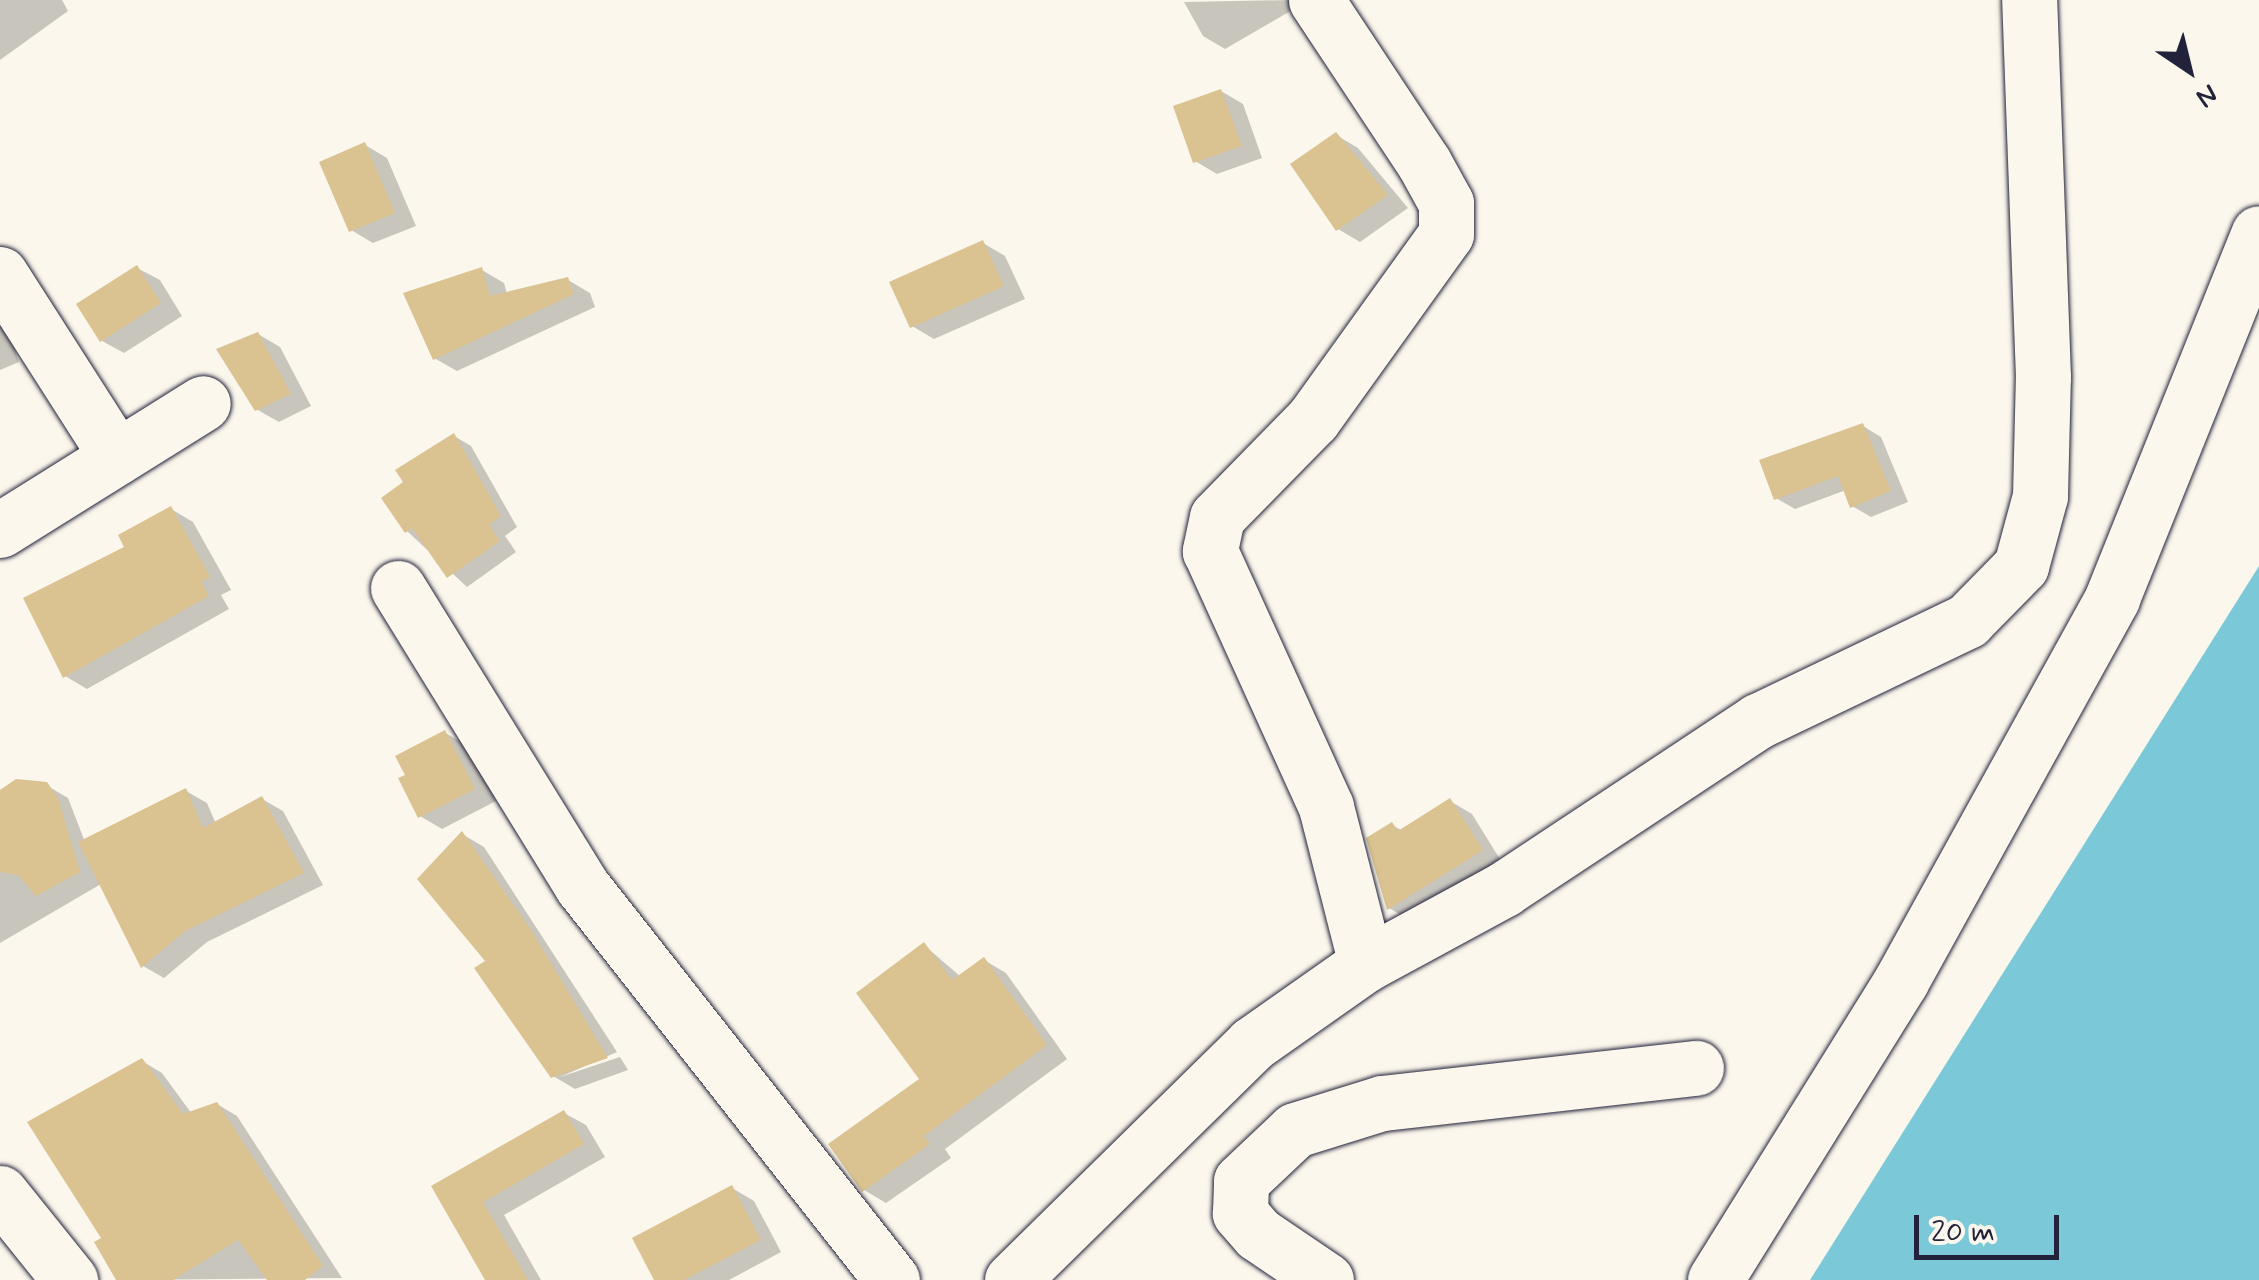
<!DOCTYPE html>
<html>
<head>
<meta charset="utf-8">
<style>
  body { margin:0 }
  #map { position:relative; width:2259px; height:1280px; overflow:hidden; background:#fbf7ec; font-family:Mynerve,sans-serif }
  div>[style] { position:absolute }
  .water>* { inset:0; background:#7bc9d8 }
  .shadow>* { inset:0; background:#0003 }
  .building>* { inset:0; background:#dac291 }
  .roads { filter:drop-shadow(0 0 2px #22223b) drop-shadow(0 0 2px #22223b) }
  .minor>* { height:55px; margin:-27.5px; padding:0 27.5px; transform-origin:27.5px; border-radius:27.5px; background:#fbf7ec }
  span { translate:-50% -50%; white-space:nowrap; text-align:center; line-height:1.15; -webkit-text-stroke:8px #fbf7ec; paint-order:stroke }
  .north { position:absolute; left:2139px; top:20px; width:100px; height:100px; -webkit-text-stroke:8px #fbf7ec; paint-order:stroke; rotate:145deg; font-size:28px; font-weight:700; line-height:40px; text-align:center; color:#22223b }
  .north::after { content:''; display:block; margin:auto; width:35px; height:45px; background:#22223b; clip-path:polygon(50% 0,100% 100%,50% 72%,0 100%) }
  .scale { position:absolute; left:1914px; top:1215px; width:145px; height:45px; box-sizing:border-box; border:5px solid #22223b; border-top:0; padding-left:12px; font-size:30px; line-height:35px; white-space:nowrap; color:#22223b; -webkit-text-stroke:8px #fbf7ec; paint-order:stroke }
</style>
</head>
<body>
<div id="map">
  <div class="water">
    <div style="clip-path:polygon(2259px 566px,2259px 1280px,1810px 1280px)"></div>
  </div>
  <div class="shadow">
    <div style="clip-path:polygon(0 0,62px 0,68px 11px,0 60px)"></div>
    <div style="clip-path:polygon(1290px 0,1294px 9px,1225px 49px,1203px 36px,1184px 2px)"></div>
    <div style="clip-path:polygon(1221px 91px,1243px 104px,1262px 158px,1217px 174px,1195px 161px)"></div>
    <div style="clip-path:polygon(1336px 135px,1358px 148px,1408px 208px,1360px 242px,1338px 229px)"></div>
    <div style="clip-path:polygon(365px 145px,387px 158px,416px 226px,373px 243px,351px 230px)"></div>
    <div style="clip-path:polygon(983px 243px,1005px 256px,1025px 299px,934px 339px,912px 326px)"></div>
    <div style="clip-path:polygon(137px 268px,160px 280px,182px 316px,124px 353px,102px 341px)"></div>
    <div style="clip-path:polygon(482px 270px,504px 283px,507px 294px,568px 280px,590px 293px,595px 307px,457px 371px,434px 358px)"></div>
    <div style="clip-path:polygon(0 305px,19px 362px,0 370px)"></div>
    <div style="clip-path:polygon(258px 334px,280px 347px,311px 406px,279px 422px,256px 409px)"></div>
    <div style="clip-path:polygon(1863px 426px,1881px 437px,1908px 502px,1871px 517px,1852px 506px,1846px 490px,1795px 509px,1776px 498px)"></div>
    <div style="clip-path:polygon(454px 436px,471px 446px,517px 527px,505px 536px,516px 552px,467px 587px,407px 531px,406px 483px)"></div>
    <div style="clip-path:polygon(171px 509px,193px 522px,231px 590px,221px 595px,229px 609px,87px 689px,65px 676px,128px 548px)"></div>
    <div style="clip-path:polygon(445px 733px,467px 745px,496px 801px,442px 829px,420px 816px)"></div>
    <div style="clip-path:polygon(46px 785px,68px 798px,85px 842px,186px 791px,207px 803px,216px 824px,262px 799px,283px 811px,323px 885px,207px 942px,164px 978px,143px 966px,101px 884px,0 943px,0 792px)"></div>
    <div style="clip-path:polygon(1450px 801px,1472px 814px,1503px 864px,1411px 921px,1389px 908px,1392px 825px,1403px 831px)"></div>
    <div style="clip-path:polygon(462px 834px,484px 847px,617px 1052px,560px 1077px,620px 1057px,628px 1070px,575px 1089px,553px 1076px,489px 962px)"></div>
    <div style="clip-path:polygon(924px 945px,961px 977px,984px 960px,1006px 973px,1067px 1059px,945px 1149px,951px 1158px,886px 1203px,864px 1190px,922px 1079px)"></div>
    <div style="clip-path:polygon(142px 1061px,162px 1073px,192px 1114px,217px 1104px,237px 1116px,342px 1278px,125px 1280px,104px 1239px)"></div>
    <div style="clip-path:polygon(564px 1113px,586px 1125px,605px 1157px,504px 1215px,541px 1280px,488px 1280px,435px 1187px)"></div>
    <div style="clip-path:polygon(732px 1188px,754px 1201px,781px 1252px,729px 1280px,657px 1280px)"></div>
  </div>
  <div class="building">
    <div style="clip-path:polygon(1221px 89px,1242px 146px,1193px 163px,1173px 106px)"></div>
    <div style="clip-path:polygon(1336px 132px,1388px 195px,1336px 231px,1290px 164px)"></div>
    <div style="clip-path:polygon(365px 142px,395px 213px,349px 232px,319px 162px)"></div>
    <div style="clip-path:polygon(983px 240px,1004px 286px,910px 328px,889px 282px)"></div>
    <div style="clip-path:polygon(137px 265px,161px 303px,100px 342px,76px 304px)"></div>
    <div style="clip-path:polygon(482px 267px,490px 296px,568px 277px,574px 294px,433px 360px,403px 293px)"></div>
    <div style="clip-path:polygon(258px 332px,291px 394px,255px 411px,216px 349px)"></div>
    <div style="clip-path:polygon(1863px 423px,1891px 491px,1850px 508px,1838px 476px,1774px 500px,1759px 460px)"></div>
    <div style="clip-path:polygon(454px 433px,501px 516px,489px 525px,500px 541px,447px 578px,412px 528px,405px 533px,381px 498px,403px 482px,395px 470px)"></div>
    <div style="clip-path:polygon(171px 506px,210px 577px,201px 582px,209px 596px,63px 678px,23px 598px,124px 547px,118px 535px)"></div>
    <div style="clip-path:polygon(445px 730px,475px 789px,418px 818px,398px 778px,405px 775px,395px 756px)"></div>
    <div style="clip-path:polygon(16px 779px,47px 782px,58px 798px,80px 872px,36px 896px,18px 875px,0 872px,0 790px)"></div>
    <div style="clip-path:polygon(186px 788px,203px 828px,262px 796px,304px 873px,185px 931px,141px 968px,78px 842px)"></div>
    <div style="clip-path:polygon(1450px 798px,1483px 850px,1387px 910px,1366px 838px,1392px 822px,1398px 831px)"></div>
    <div style="clip-path:polygon(462px 831px,531px 930px,608px 1058px,551px 1078px,474px 968px,485px 961px,417px 879px)"></div>
    <div style="clip-path:polygon(924px 942px,952px 980px,984px 957px,1047px 1045px,924px 1136px,930px 1144px,862px 1192px,828px 1144px,919px 1079px,856px 993px)"></div>
    <div style="clip-path:polygon(142px 1058px,183px 1114px,217px 1102px,323px 1266px,305px 1280px,267px 1280px,238px 1240px,173px 1280px,116px 1280px,94px 1242px,101px 1238px,27px 1122px)"></div>
    <div style="clip-path:polygon(564px 1110px,584px 1144px,483px 1202px,528px 1280px,485px 1280px,431px 1186px)"></div>
    <div style="clip-path:polygon(732px 1185px,761px 1240px,684px 1280px,654px 1280px,632px 1238px)"></div>
  </div>
  <div class="roads">
    <div class="minor">
      <div style="left:1316px;top:0;width:196px;rotate:56.5deg"></div>
      <div style="left:1424px;top:163px;width:46px;rotate:61.2deg"></div>
      <div style="left:1446px;top:203px;width:31px;rotate:90deg"></div>
      <div style="left:1446px;top:234px;width:228px;rotate:125.7deg"></div>
      <div style="left:1313px;top:419px;width:137px;rotate:134.4deg"></div>
      <div style="left:1217px;top:517px;width:35px;rotate:102deg"></div>
      <div style="left:1210px;top:551px;width:281px;rotate:65.6deg"></div>
      <div style="left:1326px;top:807px;width:162px;rotate:75.7deg"></div>
      <div style="left:0;top:274px;width:217px;rotate:57.4deg"></div>
      <div style="left:0;top:530px;width:239px;rotate:-32deg"></div>
      <div style="left:398px;top:588px;width:350px;rotate:58.3deg"></div>
      <div style="left:582px;top:886px;width:501px;rotate:51.8deg"></div>
      <div style="left:0;top:1193px;width:112px;rotate:51.2deg"></div>
      <div style="left:1012px;top:1280px;width:337px;rotate:-44.5deg"></div>
      <div style="left:1252px;top:1044px;width:139px;rotate:-35.1deg"></div>
      <div style="left:1366px;top:964px;width:157px;rotate:-28.5deg"></div>
      <div style="left:1504px;top:889px;width:305px;rotate:-33.5deg"></div>
      <div style="left:1758px;top:721px;width:232px;rotate:-25.6deg"></div>
      <div style="left:1967px;top:621px;width:77px;rotate:-45.5deg"></div>
      <div style="left:2021px;top:566px;width:73px;rotate:-74.8deg"></div>
      <div style="left:2040px;top:496px;width:119px;rotate:-88.6deg"></div>
      <div style="left:2043px;top:377px;width:377px;rotate:-92.1deg"></div>
      <div style="left:1326px;top:1280px;width:82px;rotate:-145.9deg"></div>
      <div style="left:1258px;top:1234px;width:28px;rotate:-131deg"></div>
      <div style="left:1240px;top:1213px;width:32px;rotate:-88deg"></div>
      <div style="left:1241px;top:1181px;width:74px;rotate:-43.4deg"></div>
      <div style="left:1295px;top:1130px;width:91px;rotate:-17.2deg"></div>
      <div style="left:1382px;top:1103px;width:316px;rotate:-6.4deg"></div>
      <div style="left:1715px;top:1280px;width:352px;rotate:-58.1deg"></div>
      <div style="left:1901px;top:981px;width:437px;rotate:-61.1deg"></div>
      <div style="left:2112px;top:598px;width:393px;rotate:-68.1deg"></div>
    </div>
  </div>
  <div class="north">N</div>
  <div class="scale">20 m</div>
</div>
</body>
</html>
